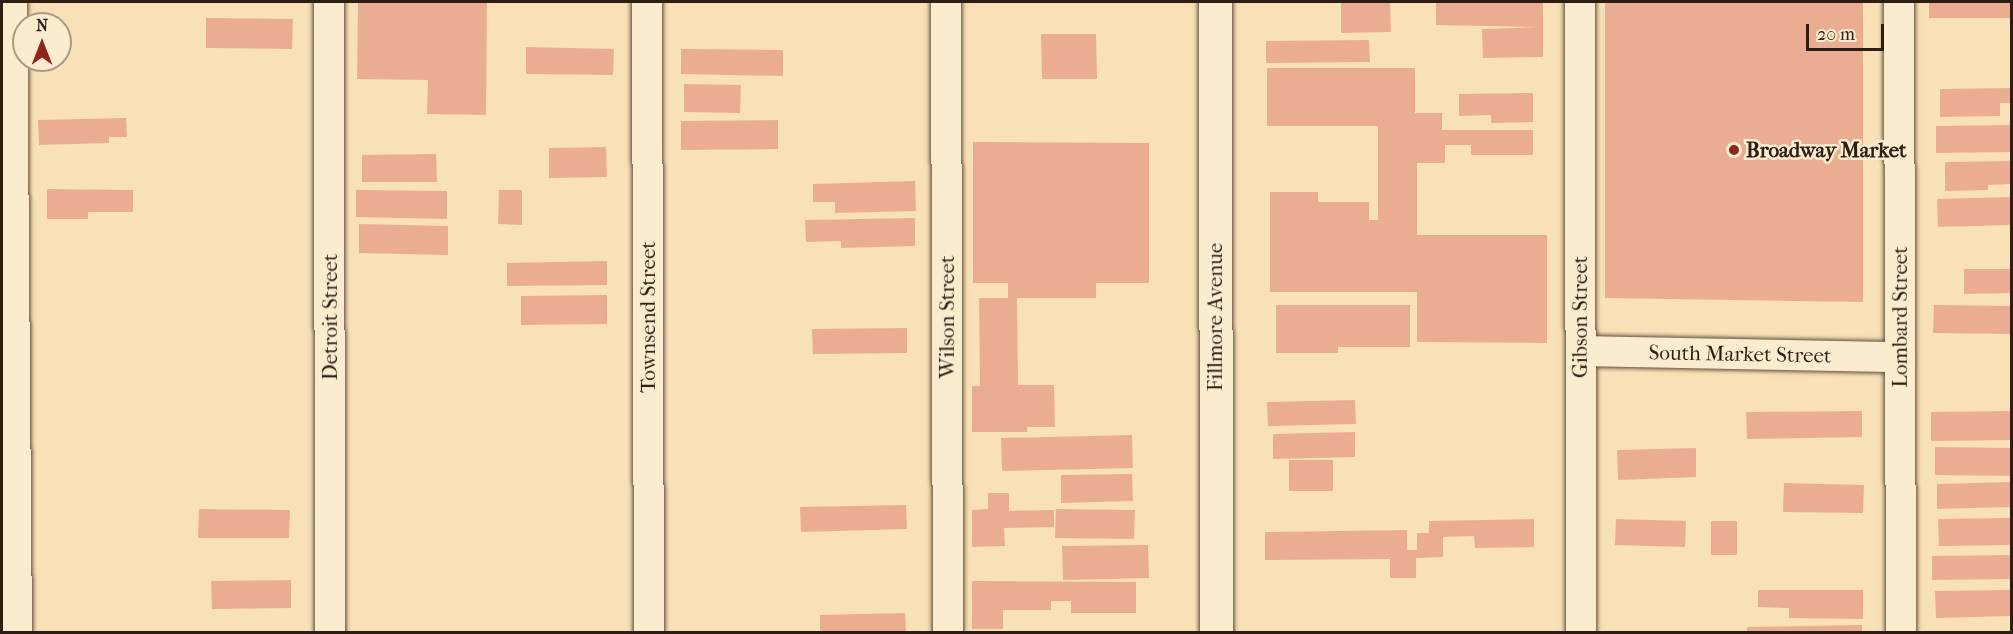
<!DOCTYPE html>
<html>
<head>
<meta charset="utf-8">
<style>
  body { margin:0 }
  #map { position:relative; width:2013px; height:634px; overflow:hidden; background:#f9e1b7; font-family:"IM FELL French Canon",serif }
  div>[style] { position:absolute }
  .building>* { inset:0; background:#ebad91 }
  .roads { filter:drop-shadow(0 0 2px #604f3c) drop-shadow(0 0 2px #604f3c) }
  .minor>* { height:30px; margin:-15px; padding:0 15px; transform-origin:15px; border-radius:15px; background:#fbecd0 }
  .tertiary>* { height:33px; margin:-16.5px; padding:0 16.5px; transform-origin:16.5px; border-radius:16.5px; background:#fbecd0 }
  .dots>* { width:16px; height:16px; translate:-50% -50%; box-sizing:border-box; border:3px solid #fbecd0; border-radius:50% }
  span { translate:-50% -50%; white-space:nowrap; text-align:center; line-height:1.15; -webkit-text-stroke:5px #fbecd0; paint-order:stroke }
  .poi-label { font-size:21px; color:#2d1e13; font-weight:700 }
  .left { translate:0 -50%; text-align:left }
  .street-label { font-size:21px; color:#2d1e13 }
  .frame { position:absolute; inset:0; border:3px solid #2d1e13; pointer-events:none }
  .north { position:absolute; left:12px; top:12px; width:60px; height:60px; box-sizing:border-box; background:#fbecd0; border:2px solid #a99a84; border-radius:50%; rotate:0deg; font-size:16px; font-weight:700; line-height:24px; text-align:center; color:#2d1e13 }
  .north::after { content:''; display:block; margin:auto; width:21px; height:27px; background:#8f2418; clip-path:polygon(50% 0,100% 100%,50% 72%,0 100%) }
  .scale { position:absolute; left:1806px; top:24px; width:78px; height:27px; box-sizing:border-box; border:3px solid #2d1e13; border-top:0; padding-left:8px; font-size:18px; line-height:21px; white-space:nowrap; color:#2d1e13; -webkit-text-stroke:4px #fbecd0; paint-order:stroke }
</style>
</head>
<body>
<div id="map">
  <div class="building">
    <div style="clip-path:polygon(358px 2px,487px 2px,486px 115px,427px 114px,428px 80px,357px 79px)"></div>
    <div style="clip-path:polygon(1341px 2px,1390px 2px,1391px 32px,1341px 33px)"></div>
    <div style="clip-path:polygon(1436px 2px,1543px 2px,1543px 57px,1483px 58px,1482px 29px,1538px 27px,1436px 25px)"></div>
    <div style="clip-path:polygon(1605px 2px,1863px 2px,1863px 302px,1605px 298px)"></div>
    <div style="clip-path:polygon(1929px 2px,2012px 2px,2012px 18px,1929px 18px)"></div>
    <div style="clip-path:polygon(206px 18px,293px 19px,292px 49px,206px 48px)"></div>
    <div style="clip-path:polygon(1041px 34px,1096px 34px,1097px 79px,1042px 79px)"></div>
    <div style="clip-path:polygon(1369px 40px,1370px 62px,1266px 63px,1266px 41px)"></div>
    <div style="clip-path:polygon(526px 47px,614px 49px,613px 75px,526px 74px)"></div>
    <div style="clip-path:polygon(681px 49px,783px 50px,783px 76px,681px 74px)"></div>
    <div style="clip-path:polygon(1267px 68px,1415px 68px,1415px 113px,1442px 113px,1442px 130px,1533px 130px,1533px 155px,1471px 155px,1471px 145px,1445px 145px,1445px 163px,1417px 163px,1417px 235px,1547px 235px,1547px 343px,1417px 342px,1417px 292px,1270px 292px,1270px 192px,1318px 192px,1318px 202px,1369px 202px,1369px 220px,1378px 220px,1378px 126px,1267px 126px)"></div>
    <div style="clip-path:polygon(684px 84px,741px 85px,740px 113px,684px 112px)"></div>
    <div style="clip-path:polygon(2012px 88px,2012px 103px,2000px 103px,2000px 116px,1940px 117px,1940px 89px)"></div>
    <div style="clip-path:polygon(1533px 93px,1533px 122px,1491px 123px,1491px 115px,1459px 116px,1459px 94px)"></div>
    <div style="clip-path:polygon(126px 118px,127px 137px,109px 137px,109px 143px,39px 145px,38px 120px)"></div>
    <div style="clip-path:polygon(778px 120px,778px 149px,681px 150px,681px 121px)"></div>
    <div style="clip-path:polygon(2012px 125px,2012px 152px,1936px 153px,1936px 126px)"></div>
    <div style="clip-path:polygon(973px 142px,1149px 143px,1149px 283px,1096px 283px,1096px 298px,1017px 298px,1018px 385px,1054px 385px,1055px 427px,1027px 427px,1027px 432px,972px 432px,972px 386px,980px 386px,979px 298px,1008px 298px,1008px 283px,973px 283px)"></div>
    <div style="clip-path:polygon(606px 147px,607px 177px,549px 178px,549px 148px)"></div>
    <div style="clip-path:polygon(436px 154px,437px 182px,362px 182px,362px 155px)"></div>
    <div style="clip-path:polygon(2012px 161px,2012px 184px,1988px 185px,1988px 190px,1945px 191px,1945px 162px)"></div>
    <div style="clip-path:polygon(915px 181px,916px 211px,835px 213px,835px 202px,813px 202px,813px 184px)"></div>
    <div style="clip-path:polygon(47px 189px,133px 190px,133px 212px,88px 212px,88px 219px,47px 219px)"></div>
    <div style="clip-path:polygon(356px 190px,447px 191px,447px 219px,356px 217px)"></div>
    <div style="clip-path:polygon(499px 190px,522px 190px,522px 225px,498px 224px)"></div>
    <div style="clip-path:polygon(2012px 197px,2012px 225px,1938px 227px,1937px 199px)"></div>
    <div style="clip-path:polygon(915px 218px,915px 246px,841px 248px,841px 241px,806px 242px,805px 220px)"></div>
    <div style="clip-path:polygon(359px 224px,448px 226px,448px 255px,359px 253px)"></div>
    <div style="clip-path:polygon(607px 261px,607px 285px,507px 286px,507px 263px)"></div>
    <div style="clip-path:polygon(1964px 269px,2012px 269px,2012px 293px,1964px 294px)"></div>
    <div style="clip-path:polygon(607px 295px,607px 324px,521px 325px,521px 296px)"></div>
    <div style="clip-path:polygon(1276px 305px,1410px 305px,1410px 347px,1338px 347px,1338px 353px,1276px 353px)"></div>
    <div style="clip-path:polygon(1934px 305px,2012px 306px,2012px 334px,1933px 333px)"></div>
    <div style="clip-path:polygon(907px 328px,907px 353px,813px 354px,812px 329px)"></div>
    <div style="clip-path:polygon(1355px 400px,1356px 424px,1268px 426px,1267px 402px)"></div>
    <div style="clip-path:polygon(1862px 411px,1862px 437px,1747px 439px,1746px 412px)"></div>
    <div style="clip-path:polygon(2012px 411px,2012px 440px,1931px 441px,1931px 412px)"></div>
    <div style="clip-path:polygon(1355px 432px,1355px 457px,1273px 459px,1273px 434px)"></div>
    <div style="clip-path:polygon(1132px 435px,1133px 468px,1002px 471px,1001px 438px)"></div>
    <div style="clip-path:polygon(1935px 447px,2012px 448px,2012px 476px,1935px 475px)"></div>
    <div style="clip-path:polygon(1696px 448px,1696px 477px,1618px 480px,1617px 450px)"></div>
    <div style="clip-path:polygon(1289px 460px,1333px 460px,1333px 491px,1289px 491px)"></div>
    <div style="clip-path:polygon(1132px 474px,1133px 501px,1061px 503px,1061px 475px)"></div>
    <div style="clip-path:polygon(2012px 482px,2012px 507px,1937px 509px,1937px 484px)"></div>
    <div style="clip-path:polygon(1784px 483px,1864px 485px,1863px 513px,1783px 512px)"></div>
    <div style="clip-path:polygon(988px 493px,1009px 493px,1009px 511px,1054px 510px,1054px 527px,1004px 528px,1005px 546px,972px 547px,972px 510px,988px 509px)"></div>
    <div style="clip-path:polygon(906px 505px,907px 529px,801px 532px,800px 507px)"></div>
    <div style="clip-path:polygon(199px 509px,290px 510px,289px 538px,198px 538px)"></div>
    <div style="clip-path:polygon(1056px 509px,1135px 510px,1134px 539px,1055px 538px)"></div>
    <div style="clip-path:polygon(2012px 518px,2012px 545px,1939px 546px,1938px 519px)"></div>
    <div style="clip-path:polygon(1534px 519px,1534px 547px,1475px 548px,1474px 536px,1443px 537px,1443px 557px,1416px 558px,1416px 578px,1390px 578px,1390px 559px,1265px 560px,1265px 532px,1407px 530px,1407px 550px,1417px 550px,1417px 533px,1429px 533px,1429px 521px)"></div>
    <div style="clip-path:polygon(1616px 519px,1686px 521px,1685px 547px,1615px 545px)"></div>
    <div style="clip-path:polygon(1711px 521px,1737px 521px,1737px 555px,1711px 555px)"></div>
    <div style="clip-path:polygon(1148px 545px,1149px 578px,1063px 580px,1062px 546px)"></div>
    <div style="clip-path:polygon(2012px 555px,2012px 579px,1932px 580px,1932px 556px)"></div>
    <div style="clip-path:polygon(291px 580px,291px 608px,212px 609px,211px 581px)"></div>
    <div style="clip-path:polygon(972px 581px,1136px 582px,1136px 613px,1071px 613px,1071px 601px,1051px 601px,1051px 610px,1003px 610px,1003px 629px,972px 629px)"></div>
    <div style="clip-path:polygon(1758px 590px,1863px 590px,1863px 619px,1789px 618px,1789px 608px,1758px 607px)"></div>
    <div style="clip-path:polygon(2012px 590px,2012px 616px,1936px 618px,1935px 591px)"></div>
    <div style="clip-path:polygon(905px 613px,906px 632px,820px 632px,820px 615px)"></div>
    <div style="clip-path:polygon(1862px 625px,1862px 632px,1747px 632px,1747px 627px)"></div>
  </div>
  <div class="roads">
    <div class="minor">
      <div style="left:12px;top:2px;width:630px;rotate:89.55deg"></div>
      <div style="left:329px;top:2px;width:630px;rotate:89.91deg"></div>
      <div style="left:647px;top:2px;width:630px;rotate:89.82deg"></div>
      <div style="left:946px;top:2px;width:630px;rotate:89.82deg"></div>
      <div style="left:1580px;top:2px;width:630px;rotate:89.91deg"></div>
      <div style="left:1899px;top:2px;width:630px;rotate:89.82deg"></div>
      <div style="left:1581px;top:351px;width:319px;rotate:1.1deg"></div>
    </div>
    <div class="tertiary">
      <div style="left:1215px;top:2px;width:630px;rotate:89.91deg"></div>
    </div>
  </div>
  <div class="dots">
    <div style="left:1734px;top:150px;background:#8f2418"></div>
  </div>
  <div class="poi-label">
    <span class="left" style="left:1746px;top:150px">Broadway Market</span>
  </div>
  <div class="street-label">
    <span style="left:330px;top:317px;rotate:-90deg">Detroit Street</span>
    <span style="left:648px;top:317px;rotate:-90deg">Townsend Street</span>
    <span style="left:947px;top:317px;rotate:-90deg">Wilson Street</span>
    <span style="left:1215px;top:317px;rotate:-90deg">Fillmore Avenue</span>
    <span style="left:1580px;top:317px;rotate:-90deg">Gibson Street</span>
    <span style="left:1900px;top:317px;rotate:-90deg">Lombard Street</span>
    <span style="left:1740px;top:354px;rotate:1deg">South Market Street</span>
  </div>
  <div class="frame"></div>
  <div class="north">N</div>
  <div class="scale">20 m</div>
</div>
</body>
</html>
